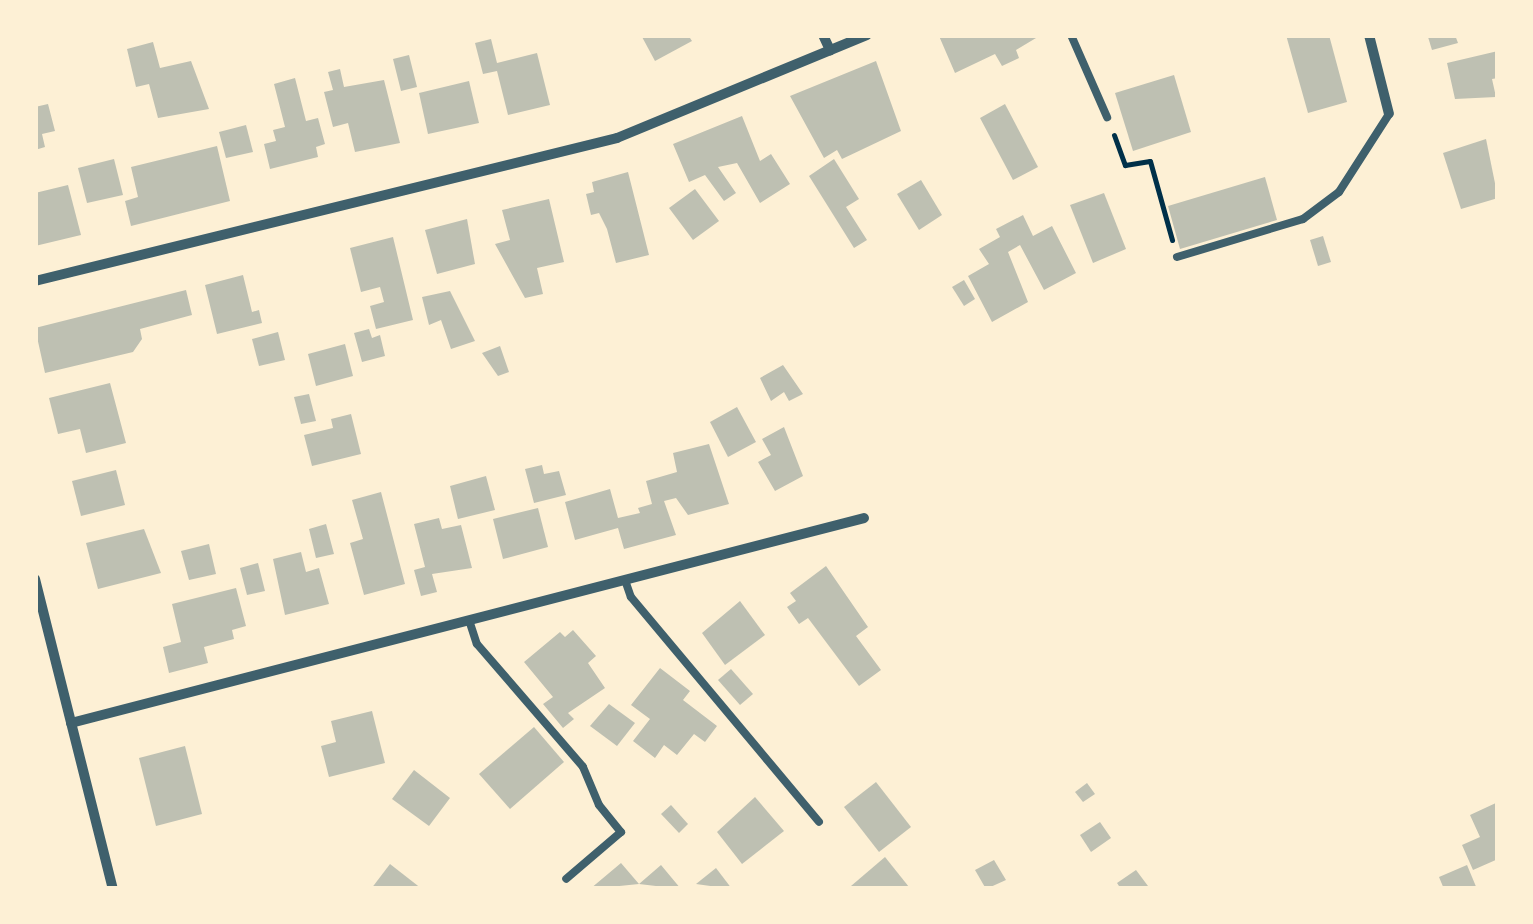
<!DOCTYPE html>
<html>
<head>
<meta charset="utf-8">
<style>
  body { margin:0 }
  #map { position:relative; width:1533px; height:924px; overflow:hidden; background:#fdf0d5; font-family:Manrope,sans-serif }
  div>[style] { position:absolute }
  .building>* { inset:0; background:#bec0b2 }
  .path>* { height:5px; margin:-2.5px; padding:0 2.5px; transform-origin:2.5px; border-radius:2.5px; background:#003049 }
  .service>* { height:8px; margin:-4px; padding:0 4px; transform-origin:4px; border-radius:4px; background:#3f606c }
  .minor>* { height:10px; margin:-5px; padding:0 5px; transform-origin:5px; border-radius:5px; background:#3f606c }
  span { translate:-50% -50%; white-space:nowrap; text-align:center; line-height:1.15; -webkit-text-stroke:8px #fdf0d5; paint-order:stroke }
  .frame { position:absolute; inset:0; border:38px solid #fdf0d5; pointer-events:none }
</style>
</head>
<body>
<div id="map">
  <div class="building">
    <div style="clip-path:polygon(641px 35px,688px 35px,692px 41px,655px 61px)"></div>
    <div style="clip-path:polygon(1041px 35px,1016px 50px,1019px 58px,1002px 66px,995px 54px,955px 73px,939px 36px)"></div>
    <div style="clip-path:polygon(1286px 35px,1329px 35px,1347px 102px,1308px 113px)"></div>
    <div style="clip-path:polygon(1455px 35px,1458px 43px,1432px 50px,1428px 37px)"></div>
    <div style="clip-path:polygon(491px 39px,497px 63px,537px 53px,550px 105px,508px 115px,497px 71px,483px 74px,475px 43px)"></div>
    <div style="clip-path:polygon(153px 42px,160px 68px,191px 61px,209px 109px,158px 118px,149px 84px,136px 87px,127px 49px)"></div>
    <div style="clip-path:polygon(1498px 51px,1498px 78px,1492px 79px,1496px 97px,1455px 99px,1447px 63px)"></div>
    <div style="clip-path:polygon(409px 55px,417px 87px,401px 91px,393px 59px)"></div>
    <div style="clip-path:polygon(876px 61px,901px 131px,842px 159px,837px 150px,824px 158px,790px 96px)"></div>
    <div style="clip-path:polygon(340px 69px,344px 87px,384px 80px,400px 143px,355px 152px,348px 123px,333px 127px,324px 92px,333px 90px,328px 72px)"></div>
    <div style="clip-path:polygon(1174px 75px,1191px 132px,1133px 151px,1115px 93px)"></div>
    <div style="clip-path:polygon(295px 78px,306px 121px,318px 118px,325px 144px,316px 147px,318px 157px,270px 169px,264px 144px,276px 141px,273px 130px,285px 127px,274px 84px)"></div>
    <div style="clip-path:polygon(469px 81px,479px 123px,428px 134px,419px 93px)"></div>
    <div style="clip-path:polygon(48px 104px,55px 131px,42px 134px,45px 147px,35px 150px,35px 107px)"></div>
    <div style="clip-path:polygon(1005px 104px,1038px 167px,1013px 180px,980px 118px)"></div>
    <div style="clip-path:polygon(742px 116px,760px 161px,771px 154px,790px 184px,760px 203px,737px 163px,718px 167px,736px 193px,724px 201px,705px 175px,689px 182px,673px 144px)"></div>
    <div style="clip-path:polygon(246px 125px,253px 152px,226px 158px,219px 132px)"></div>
    <div style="clip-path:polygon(1486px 139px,1498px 198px,1461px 209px,1443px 153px)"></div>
    <div style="clip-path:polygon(217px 146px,230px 201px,131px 226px,125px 201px,138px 197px,131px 167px)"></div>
    <div style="clip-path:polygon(114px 159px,123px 195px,87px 203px,78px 168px)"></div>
    <div style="clip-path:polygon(834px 159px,859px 199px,846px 207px,867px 240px,854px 248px,809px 176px)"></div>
    <div style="clip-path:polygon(628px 172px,649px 255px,616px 263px,607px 229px,599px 213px,591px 215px,586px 194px,594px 192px,592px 182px)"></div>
    <div style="clip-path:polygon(1265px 177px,1277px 220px,1180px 249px,1168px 206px)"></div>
    <div style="clip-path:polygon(921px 180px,942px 215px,919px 230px,897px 194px)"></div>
    <div style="clip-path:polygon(68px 185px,81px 235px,35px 246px,35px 193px)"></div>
    <div style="clip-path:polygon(695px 189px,719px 221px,693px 240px,669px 208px)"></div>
    <div style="clip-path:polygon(1104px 193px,1126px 249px,1093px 263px,1070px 205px)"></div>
    <div style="clip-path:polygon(549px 199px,564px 262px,537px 268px,543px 294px,525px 298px,495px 244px,510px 240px,502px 210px)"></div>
    <div style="clip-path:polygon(1023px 215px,1033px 236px,1052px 226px,1076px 273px,1044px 290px,1020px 245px,1008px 252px,1028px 302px,992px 322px,968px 276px,989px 264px,979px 249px,1000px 237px,996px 229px)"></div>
    <div style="clip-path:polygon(467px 219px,475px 264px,437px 274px,425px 230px)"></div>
    <div style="clip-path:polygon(1323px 236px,1331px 262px,1318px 266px,1310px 240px)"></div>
    <div style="clip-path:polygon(393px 237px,413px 320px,376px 329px,370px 306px,384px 302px,380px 287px,361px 292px,350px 248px)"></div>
    <div style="clip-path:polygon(243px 275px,252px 312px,259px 310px,262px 323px,217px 334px,205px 285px)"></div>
    <div style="clip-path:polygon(964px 280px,975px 299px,964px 306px,952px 287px)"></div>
    <div style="clip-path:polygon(186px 290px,192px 315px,140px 329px,142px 339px,133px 352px,45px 373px,35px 328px)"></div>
    <div style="clip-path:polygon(450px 291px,475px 341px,451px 349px,441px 320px,429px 325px,422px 297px)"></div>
    <div style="clip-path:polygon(369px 329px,372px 338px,380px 335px,385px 356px,362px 362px,354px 333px)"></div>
    <div style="clip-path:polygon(278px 332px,285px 360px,259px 366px,252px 339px)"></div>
    <div style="clip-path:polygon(345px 344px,353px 376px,316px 386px,308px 354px)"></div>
    <div style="clip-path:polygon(500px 346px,509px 372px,498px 376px,482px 353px)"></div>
    <div style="clip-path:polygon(783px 365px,803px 394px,789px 401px,784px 392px,771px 401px,760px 378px)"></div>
    <div style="clip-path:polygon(110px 383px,126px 443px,86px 453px,80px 429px,58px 434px,49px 398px)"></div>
    <div style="clip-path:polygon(309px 394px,316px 421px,301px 424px,294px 397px)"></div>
    <div style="clip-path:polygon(737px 407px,756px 442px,728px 457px,710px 422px)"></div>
    <div style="clip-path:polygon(351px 414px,361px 454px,312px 466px,304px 435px,333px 428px,331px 419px)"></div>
    <div style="clip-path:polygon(784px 427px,803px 476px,775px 491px,758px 462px,771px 455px,762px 439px)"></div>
    <div style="clip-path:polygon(709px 444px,729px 504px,688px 515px,676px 498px,664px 501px,676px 535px,624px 549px,618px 528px,575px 540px,565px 502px,610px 489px,618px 518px,640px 513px,638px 508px,652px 504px,646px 481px,677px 472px,673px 453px)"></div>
    <div style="clip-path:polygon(542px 465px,544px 474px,559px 471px,566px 495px,534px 503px,525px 469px)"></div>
    <div style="clip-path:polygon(116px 470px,125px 505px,81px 516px,72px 481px)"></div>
    <div style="clip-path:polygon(486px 476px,495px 510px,458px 519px,450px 486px)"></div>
    <div style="clip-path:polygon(381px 492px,405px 584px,364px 595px,350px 543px,363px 539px,352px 500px)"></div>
    <div style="clip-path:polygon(538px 508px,548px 547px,503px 559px,493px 519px)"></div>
    <div style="clip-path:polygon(439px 518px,442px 529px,461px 525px,472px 568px,432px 574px,437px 592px,421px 596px,414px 570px,425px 567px,414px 524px)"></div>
    <div style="clip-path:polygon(326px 524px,334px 554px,316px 558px,309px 529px)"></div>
    <div style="clip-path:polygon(144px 529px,161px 573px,98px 589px,86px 543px)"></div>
    <div style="clip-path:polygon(209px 544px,216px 574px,189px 580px,181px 551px)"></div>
    <div style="clip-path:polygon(301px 552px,306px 572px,319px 568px,329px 604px,285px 615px,273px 559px)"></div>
    <div style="clip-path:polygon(258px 563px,265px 591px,247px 595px,240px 568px)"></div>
    <div style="clip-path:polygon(826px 566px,868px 627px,856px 636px,881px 670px,859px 686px,808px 618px,799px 624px,787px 607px,796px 601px,790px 593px)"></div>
    <div style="clip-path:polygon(236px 588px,246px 626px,232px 630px,234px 639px,204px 647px,208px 663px,169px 673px,163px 647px,181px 642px,172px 604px)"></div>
    <div style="clip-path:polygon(740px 601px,765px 635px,725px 665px,702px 633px)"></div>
    <div style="clip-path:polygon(573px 630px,596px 656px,588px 663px,605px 688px,568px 713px,574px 719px,563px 728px,543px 704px,553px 697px,524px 662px,560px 632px,565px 637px)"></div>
    <div style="clip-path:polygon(660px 668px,690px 691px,683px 700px,717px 726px,705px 742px,694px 734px,677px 755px,664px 745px,655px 758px,633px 741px,650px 719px,631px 705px)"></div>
    <div style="clip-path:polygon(731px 669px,753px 694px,740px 705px,718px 680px)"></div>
    <div style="clip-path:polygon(609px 704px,635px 723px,617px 746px,590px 726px)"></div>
    <div style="clip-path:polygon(372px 711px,385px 763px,329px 777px,321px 746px,336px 742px,331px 721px)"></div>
    <div style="clip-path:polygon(534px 727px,564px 762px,510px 809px,479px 774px)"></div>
    <div style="clip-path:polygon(185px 746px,202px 814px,156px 826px,139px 758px)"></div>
    <div style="clip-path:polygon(414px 770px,450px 798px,429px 826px,392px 799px)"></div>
    <div style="clip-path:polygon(876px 782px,911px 827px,879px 852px,844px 807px)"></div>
    <div style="clip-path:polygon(1087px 783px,1095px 794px,1083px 802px,1075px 792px)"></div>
    <div style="clip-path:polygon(755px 797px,784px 831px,742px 864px,717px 832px)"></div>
    <div style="clip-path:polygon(1498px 802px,1498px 859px,1473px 870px,1462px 845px,1480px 837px,1470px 815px)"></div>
    <div style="clip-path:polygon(671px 805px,688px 824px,679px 833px,661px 814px)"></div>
    <div style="clip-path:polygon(1100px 822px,1111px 838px,1091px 852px,1080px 835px)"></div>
    <div style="clip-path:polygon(885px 857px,909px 887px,854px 889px,851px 886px)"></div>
    <div style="clip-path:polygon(994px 860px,1006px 880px,986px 889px,975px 870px)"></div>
    <div style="clip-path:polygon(621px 863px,639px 884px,661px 865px,681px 889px,639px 884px,590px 889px)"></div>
    <div style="clip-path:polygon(390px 864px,422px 889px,371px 889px)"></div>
    <div style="clip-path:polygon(1467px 865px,1477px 889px,1444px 889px,1439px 877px)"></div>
    <div style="clip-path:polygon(716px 868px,732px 889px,696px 884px)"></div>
    <div style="clip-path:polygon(1136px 870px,1148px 886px,1121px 889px,1117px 883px)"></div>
  </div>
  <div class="path">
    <div style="left:1114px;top:135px;width:32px;rotate:70deg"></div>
    <div style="left:1125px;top:165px;width:25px;rotate:-9deg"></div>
    <div style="left:1150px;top:161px;width:82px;rotate:74.4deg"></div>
  </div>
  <div class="service">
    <div style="left:1071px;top:35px;width:90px;rotate:66.3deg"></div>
    <div style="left:1177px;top:257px;width:132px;rotate:-16.8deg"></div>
    <div style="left:1303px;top:219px;width:45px;rotate:-36.9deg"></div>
    <div style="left:1339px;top:192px;width:93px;rotate:-57.3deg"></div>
    <div style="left:625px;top:580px;width:18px;rotate:71deg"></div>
    <div style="left:631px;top:597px;width:293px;rotate:50.1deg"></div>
    <div style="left:469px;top:620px;width:25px;rotate:72deg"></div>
    <div style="left:477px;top:644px;width:162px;rotate:49.2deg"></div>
    <div style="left:583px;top:767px;width:41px;rotate:67.2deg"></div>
    <div style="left:599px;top:805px;width:35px;rotate:51deg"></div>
    <div style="left:621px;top:832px;width:72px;rotate:139.5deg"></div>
  </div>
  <div class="minor">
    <div style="left:823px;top:35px;width:17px;rotate:65deg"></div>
    <div style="left:1369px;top:35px;width:81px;rotate:75.8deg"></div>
    <div style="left:35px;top:281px;width:599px;rotate:-13.8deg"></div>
    <div style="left:617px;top:138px;width:270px;rotate:-22.4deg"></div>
    <div style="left:35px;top:579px;width:320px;rotate:75.9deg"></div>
    <div style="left:71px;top:723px;width:819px;rotate:-14.49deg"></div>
  </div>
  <div class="frame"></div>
</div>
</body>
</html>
